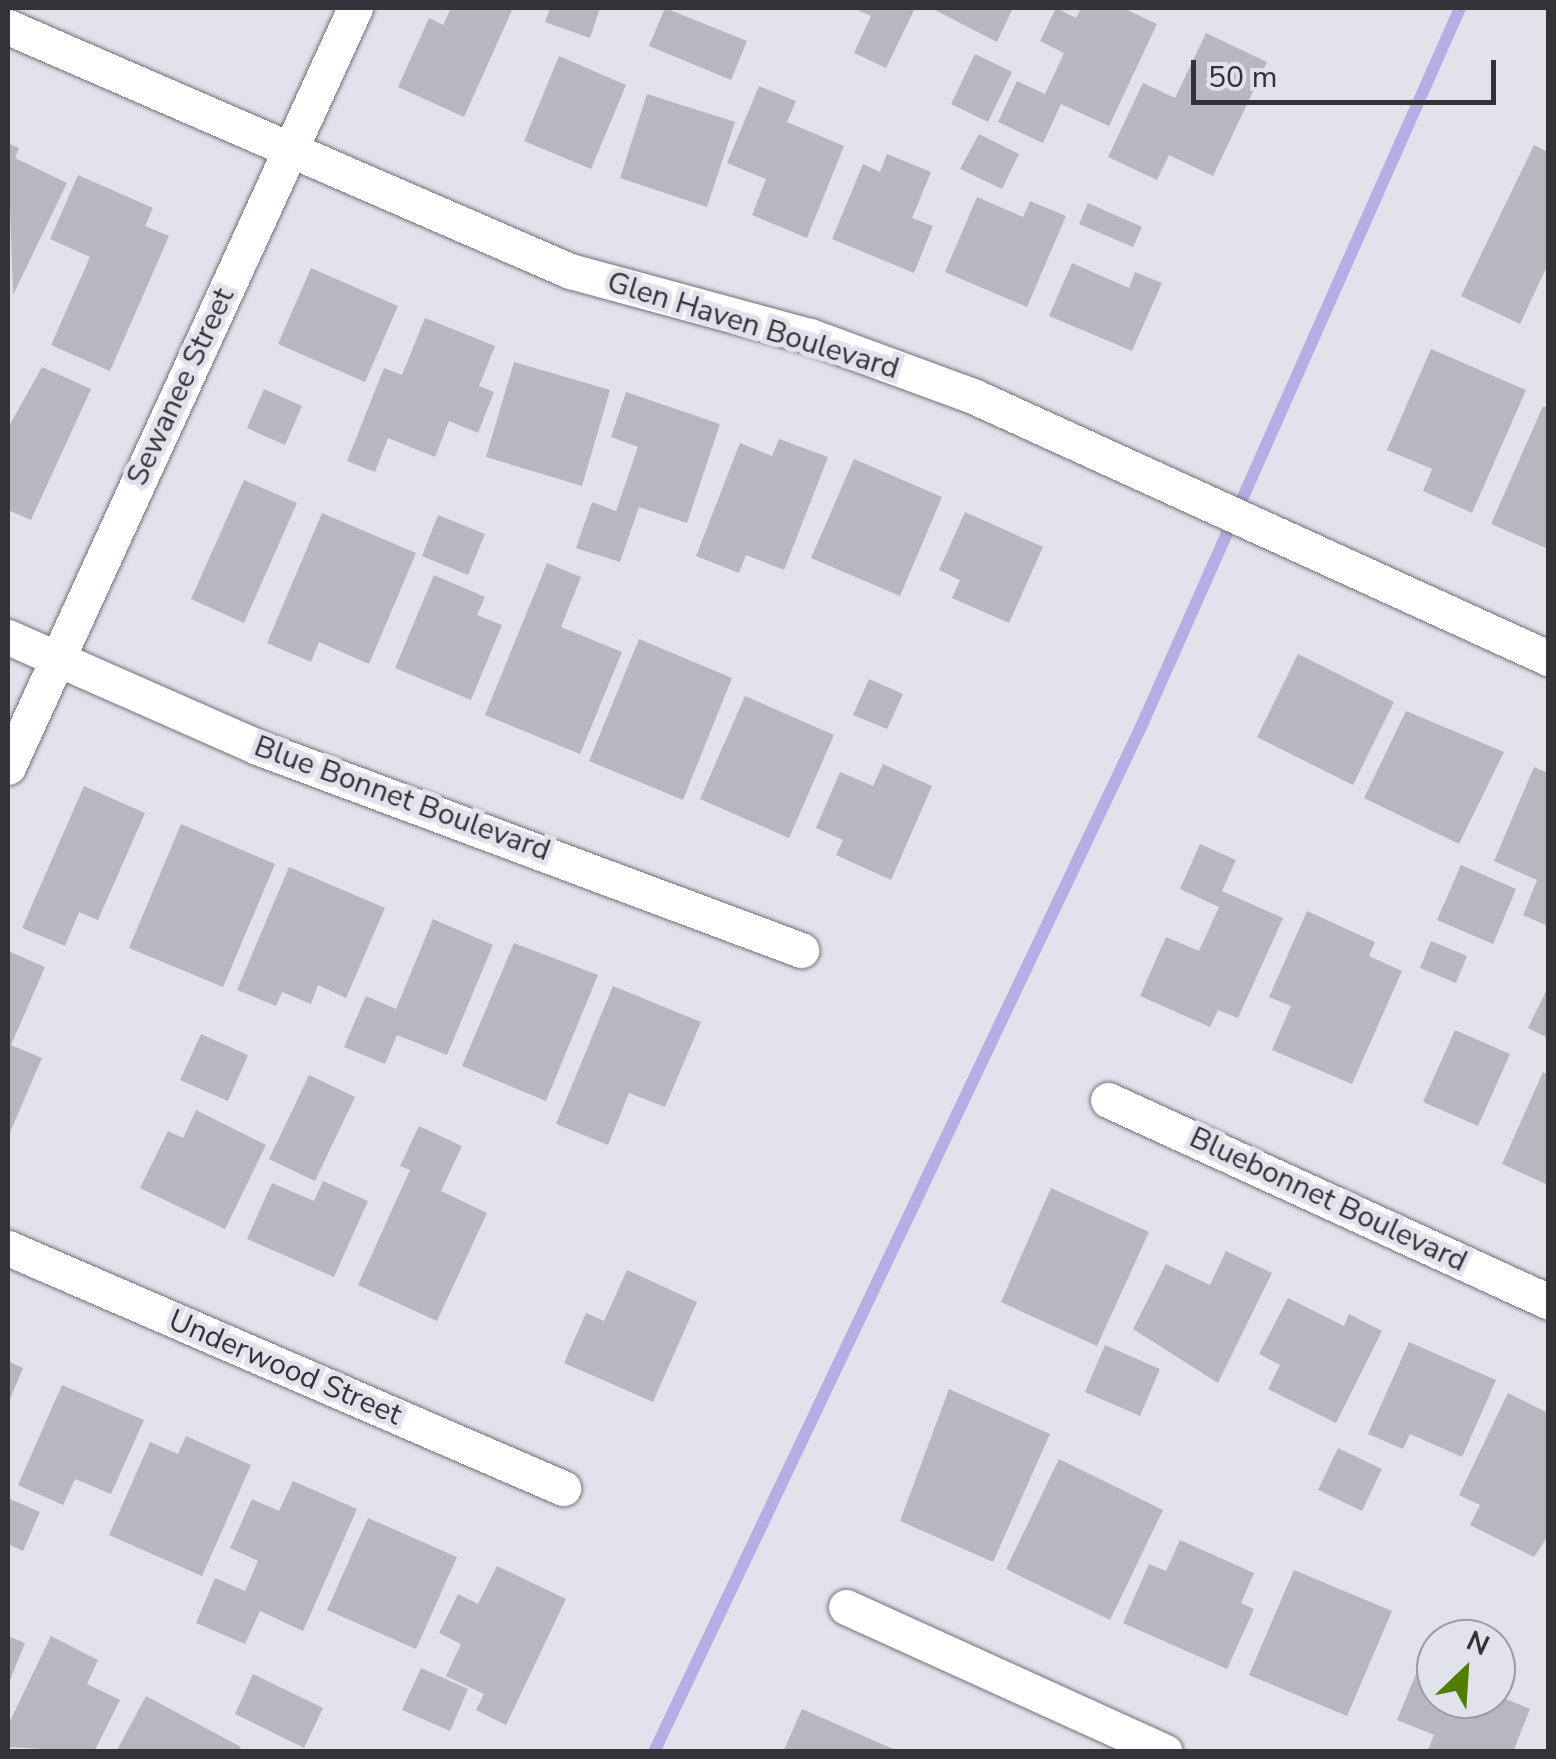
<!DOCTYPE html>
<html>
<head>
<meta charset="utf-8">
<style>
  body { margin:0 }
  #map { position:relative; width:1556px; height:1759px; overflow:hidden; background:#e2e2ec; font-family:"Nunito Sans",sans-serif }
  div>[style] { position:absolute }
  .stream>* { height:12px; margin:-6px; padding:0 6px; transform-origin:6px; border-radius:6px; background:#b5aee4 }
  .building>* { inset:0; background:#b8b7c1 }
  .roads { filter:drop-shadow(0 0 2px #72717a) drop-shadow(0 0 2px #72717a) }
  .minor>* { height:35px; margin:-17.5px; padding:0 17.5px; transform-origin:17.5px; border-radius:17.5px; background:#fff }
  span { translate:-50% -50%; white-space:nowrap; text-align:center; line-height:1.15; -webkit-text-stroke:10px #e2e2ec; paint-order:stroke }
  .street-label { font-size:30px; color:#333337 }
  .frame { position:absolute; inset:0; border:10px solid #333337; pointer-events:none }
  .north { position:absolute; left:1416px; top:1619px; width:100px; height:100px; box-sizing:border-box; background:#e2e2ec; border:2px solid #9c9ca4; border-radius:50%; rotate:25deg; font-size:28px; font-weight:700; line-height:40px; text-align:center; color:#333337 }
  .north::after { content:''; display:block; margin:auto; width:35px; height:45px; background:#517d00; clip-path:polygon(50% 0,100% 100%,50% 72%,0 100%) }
  .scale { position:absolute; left:1191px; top:60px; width:305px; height:45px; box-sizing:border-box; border:5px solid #333337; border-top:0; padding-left:12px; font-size:30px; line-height:35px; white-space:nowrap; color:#333337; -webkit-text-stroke:8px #e2e2ec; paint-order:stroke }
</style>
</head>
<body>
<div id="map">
  <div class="stream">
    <div style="left:654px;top:1752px;width:1135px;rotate:-64.59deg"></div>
    <div style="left:1141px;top:727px;width:787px;rotate:-66.07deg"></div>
  </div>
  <div class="building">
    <div style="clip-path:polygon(451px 8px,513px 8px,464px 117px,398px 87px,429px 18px,443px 25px)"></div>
    <div style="clip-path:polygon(550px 8px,600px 8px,590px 38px,545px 22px)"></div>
    <div style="clip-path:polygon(665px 8px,747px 41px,731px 80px,649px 46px)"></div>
    <div style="clip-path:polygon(853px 8px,915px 8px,886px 68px,854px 53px,871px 16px)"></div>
    <div style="clip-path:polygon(931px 8px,1013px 8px,997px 42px)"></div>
    <div style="clip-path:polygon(1056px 8px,1076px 18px,1081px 8px,1123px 8px,1157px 24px,1109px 126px,1061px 104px,1043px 143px,998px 122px,1017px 81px,1045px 94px,1064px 53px,1040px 41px)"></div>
    <div style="clip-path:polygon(1206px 33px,1267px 62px,1213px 176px,1169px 155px,1157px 180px,1108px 157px,1143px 83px,1175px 98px)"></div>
    <div style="clip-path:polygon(975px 54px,1012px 72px,988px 122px,951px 104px)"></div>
    <div style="clip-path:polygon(559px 56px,626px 85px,591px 169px,524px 141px)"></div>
    <div style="clip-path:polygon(759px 86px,796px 101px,787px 122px,844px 146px,807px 238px,752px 215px,766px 179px,727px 163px)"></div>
    <div style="clip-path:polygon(647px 94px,735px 122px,707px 207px,620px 178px)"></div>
    <div style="clip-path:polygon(979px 134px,1019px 154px,1002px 189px,960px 169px)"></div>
    <div style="clip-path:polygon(8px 143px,19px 148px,15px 158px,67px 183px,13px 295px)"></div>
    <div style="clip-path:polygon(1534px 145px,1548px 152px,1548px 264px,1520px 324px,1461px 296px)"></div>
    <div style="clip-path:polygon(887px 154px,931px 172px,912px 218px,933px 226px,914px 273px,832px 239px,863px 164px,880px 172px)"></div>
    <div style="clip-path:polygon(78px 175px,153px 208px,145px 226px,169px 236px,110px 371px,51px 345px,90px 257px,50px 239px)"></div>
    <div style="clip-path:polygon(977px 197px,1023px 217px,1030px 201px,1066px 216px,1027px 307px,945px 272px)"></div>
    <div style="clip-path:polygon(1088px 203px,1142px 227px,1133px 247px,1079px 224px)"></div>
    <div style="clip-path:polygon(1072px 263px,1129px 288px,1135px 272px,1162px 283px,1132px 351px,1049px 316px)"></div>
    <div style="clip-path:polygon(311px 268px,398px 306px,365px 382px,278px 344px)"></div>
    <div style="clip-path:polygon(425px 318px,495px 346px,479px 386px,494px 392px,478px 433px,449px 421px,435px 457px,388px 438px,375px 472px,347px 461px,384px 368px,402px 375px)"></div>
    <div style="clip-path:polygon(1431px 349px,1526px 390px,1472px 513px,1423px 491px,1432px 469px,1387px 450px)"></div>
    <div style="clip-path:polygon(514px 362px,610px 390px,582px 486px,486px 457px)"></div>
    <div style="clip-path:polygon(42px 367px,91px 389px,31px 520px,8px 510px,8px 428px)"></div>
    <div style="clip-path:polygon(264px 389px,302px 406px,285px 445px,247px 428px)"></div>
    <div style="clip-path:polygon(626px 392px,720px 424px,687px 523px,639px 507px,620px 562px,576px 548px,592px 502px,616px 511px,638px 447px,611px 437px)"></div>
    <div style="clip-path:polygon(1543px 406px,1548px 408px,1548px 549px,1491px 524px)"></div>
    <div style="clip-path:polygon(779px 439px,828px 457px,784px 570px,746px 555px,739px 573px,696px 556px,740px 443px,772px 456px)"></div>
    <div style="clip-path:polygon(854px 459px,942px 497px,900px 596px,811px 558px)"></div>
    <div style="clip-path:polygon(244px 480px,297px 503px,244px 623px,191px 599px)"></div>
    <div style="clip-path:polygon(965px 512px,1043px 547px,1009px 623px,952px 598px,960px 580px,939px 570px)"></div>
    <div style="clip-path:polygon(322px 513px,416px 553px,369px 664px,319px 642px,311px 662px,267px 643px)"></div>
    <div style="clip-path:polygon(438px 515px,485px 534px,468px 575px,422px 556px)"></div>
    <div style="clip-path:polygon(547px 563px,581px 577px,561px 627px,622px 652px,580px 754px,485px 715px)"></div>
    <div style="clip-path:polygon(434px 575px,485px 597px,477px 615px,502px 625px,471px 700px,395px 668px)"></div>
    <div style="clip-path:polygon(639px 639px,732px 678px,683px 800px,589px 761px)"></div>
    <div style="clip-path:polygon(1298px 654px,1394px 702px,1353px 785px,1257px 737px)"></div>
    <div style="clip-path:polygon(869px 679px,903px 694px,887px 729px,853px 715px)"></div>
    <div style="clip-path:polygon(745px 696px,834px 735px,789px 838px,700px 799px)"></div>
    <div style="clip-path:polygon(1406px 711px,1504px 752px,1459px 844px,1364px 798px)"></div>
    <div style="clip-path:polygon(883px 764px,932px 786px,891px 880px,836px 855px,843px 840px,816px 828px,840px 772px,873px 786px)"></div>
    <div style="clip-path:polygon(1534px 767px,1548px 773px,1548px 926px,1523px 915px,1537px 880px,1494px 861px)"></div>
    <div style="clip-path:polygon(84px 786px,145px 813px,98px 920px,79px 912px,65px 946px,22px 928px)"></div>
    <div style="clip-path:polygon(181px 824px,275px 864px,223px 987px,129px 948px)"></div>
    <div style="clip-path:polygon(1200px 844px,1236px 860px,1222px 891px,1283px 918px,1238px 1018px,1218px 1010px,1210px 1027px,1140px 996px,1166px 937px,1199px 951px,1219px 907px,1180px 889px)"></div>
    <div style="clip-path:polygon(1461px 865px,1516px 889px,1493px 944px,1437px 920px)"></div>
    <div style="clip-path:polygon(289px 867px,385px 908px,346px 998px,318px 985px,311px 1004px,282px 992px,276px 1006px,237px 990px)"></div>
    <div style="clip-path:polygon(1307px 911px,1375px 942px,1369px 956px,1402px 971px,1352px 1084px,1272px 1050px,1291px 1006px,1269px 997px)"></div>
    <div style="clip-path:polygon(433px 919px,493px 945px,447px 1055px,397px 1035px,385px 1064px,344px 1047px,366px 996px,396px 1009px)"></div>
    <div style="clip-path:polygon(1431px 941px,1467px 956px,1456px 983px,1420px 968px)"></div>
    <div style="clip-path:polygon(514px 943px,598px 975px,546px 1101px,462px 1066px)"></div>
    <div style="clip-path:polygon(8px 951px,45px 967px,11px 1045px,42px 1058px,8px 1137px)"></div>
    <div style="clip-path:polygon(613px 986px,701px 1022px,665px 1107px,629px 1093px,608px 1145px,556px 1124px)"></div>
    <div style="clip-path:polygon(1548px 987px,1548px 1038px,1528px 1028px)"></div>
    <div style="clip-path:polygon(1455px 1030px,1510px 1054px,1478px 1126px,1423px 1102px)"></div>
    <div style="clip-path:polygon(201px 1034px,248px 1055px,228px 1101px,180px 1080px)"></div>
    <div style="clip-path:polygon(1543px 1072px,1548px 1075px,1548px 1185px,1502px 1164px)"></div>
    <div style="clip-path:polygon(309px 1075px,355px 1097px,315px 1181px,269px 1159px)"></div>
    <div style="clip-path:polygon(196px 1110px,266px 1145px,225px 1229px,140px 1188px,168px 1131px,183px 1138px)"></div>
    <div style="clip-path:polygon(419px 1126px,462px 1146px,441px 1191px,487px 1213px,437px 1321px,358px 1285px,410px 1170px,400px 1166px)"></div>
    <div style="clip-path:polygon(323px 1181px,368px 1201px,334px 1277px,247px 1239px,272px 1183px,314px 1201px)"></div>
    <div style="clip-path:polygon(1051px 1188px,1149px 1232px,1097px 1346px,1001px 1302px)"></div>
    <div style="clip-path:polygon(1226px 1251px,1272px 1273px,1218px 1383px,1133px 1329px,1166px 1264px,1210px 1285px)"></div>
    <div style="clip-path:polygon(627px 1270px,697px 1302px,653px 1402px,564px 1363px,586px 1313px,604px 1321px)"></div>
    <div style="clip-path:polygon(1288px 1298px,1344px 1326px,1349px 1314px,1382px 1331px,1336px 1423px,1268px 1389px,1280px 1365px,1259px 1354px)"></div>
    <div style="clip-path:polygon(1409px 1342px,1496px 1380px,1462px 1457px,1410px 1434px,1403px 1449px,1368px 1434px)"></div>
    <div style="clip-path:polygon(1105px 1345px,1160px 1369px,1140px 1416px,1085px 1392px)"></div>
    <div style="clip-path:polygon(8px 1361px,23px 1368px,8px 1404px)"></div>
    <div style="clip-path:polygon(62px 1385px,144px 1420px,111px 1494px,75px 1479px,63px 1505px,18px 1485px)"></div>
    <div style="clip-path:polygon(949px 1389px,1050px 1434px,993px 1562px,900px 1521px)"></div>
    <div style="clip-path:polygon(1508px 1393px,1548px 1413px,1548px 1536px,1534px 1557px,1470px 1525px,1480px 1505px,1459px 1495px)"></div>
    <div style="clip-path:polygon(186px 1436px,251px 1465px,202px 1576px,109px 1535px,150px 1442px,178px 1454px)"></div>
    <div style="clip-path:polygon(1338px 1448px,1382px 1469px,1362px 1511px,1318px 1490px)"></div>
    <div style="clip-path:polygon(1059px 1459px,1163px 1510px,1110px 1620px,1006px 1569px)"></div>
    <div style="clip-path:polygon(293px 1481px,357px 1509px,303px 1631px,260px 1611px,245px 1644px,196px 1623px,215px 1578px,245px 1591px,258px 1561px,230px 1548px,252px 1499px,279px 1511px)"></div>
    <div style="clip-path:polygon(8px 1498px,40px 1512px,23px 1551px,8px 1544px)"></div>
    <div style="clip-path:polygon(368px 1518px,457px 1557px,416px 1649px,327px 1610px)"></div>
    <div style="clip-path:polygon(1180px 1540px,1254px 1573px,1241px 1603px,1254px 1609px,1227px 1669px,1123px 1623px,1149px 1564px,1166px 1571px)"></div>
    <div style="clip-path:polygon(497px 1566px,566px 1599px,506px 1725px,476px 1710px,484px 1694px,446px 1676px,461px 1644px,439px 1633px,458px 1594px,478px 1604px)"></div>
    <div style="clip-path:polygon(1294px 1570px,1392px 1611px,1347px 1716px,1249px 1675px)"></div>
    <div style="clip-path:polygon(8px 1636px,25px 1643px,8px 1685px)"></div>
    <div style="clip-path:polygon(51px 1636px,98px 1660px,87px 1684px,120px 1700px,94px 1752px,8px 1747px,8px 1725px)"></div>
    <div style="clip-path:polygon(1420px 1664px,1436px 1671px,1436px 1699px,1496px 1695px,1530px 1709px,1513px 1752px,1427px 1752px,1434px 1735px,1397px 1720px)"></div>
    <div style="clip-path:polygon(421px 1668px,468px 1689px,450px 1731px,402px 1710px)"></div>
    <div style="clip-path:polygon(253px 1674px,323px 1708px,304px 1748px,235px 1714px)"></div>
    <div style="clip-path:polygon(146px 1696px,241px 1747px,238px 1752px,116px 1752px)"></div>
    <div style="clip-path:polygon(802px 1709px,900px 1752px,783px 1752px)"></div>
  </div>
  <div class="roads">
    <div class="minor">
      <div style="left:8px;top:27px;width:613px;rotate:23.47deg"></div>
      <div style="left:570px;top:271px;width:249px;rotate:15.2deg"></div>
      <div style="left:810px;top:336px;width:174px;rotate:20.2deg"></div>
      <div style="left:973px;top:396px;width:632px;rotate:24.5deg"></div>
      <div style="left:8px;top:637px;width:272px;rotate:23.8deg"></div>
      <div style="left:257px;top:747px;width:581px;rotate:20.46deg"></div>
      <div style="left:8px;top:767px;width:835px;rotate:-65.43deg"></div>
      <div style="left:1108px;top:1100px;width:484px;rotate:24.6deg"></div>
      <div style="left:8px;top:1248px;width:605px;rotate:23.39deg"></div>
      <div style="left:846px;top:1607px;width:350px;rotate:24.4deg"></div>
    </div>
  </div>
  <div class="street-label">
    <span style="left:753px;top:326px;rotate:17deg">Glen Haven Boulevard</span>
    <span style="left:181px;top:387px;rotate:-65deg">Sewanee Street</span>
    <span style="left:402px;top:799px;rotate:20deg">Blue Bonnet Boulevard</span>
    <span style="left:1328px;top:1200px;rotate:25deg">Bluebonnet Boulevard</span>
    <span style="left:285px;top:1368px;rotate:23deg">Underwood Street</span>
  </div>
  <div class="frame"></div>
  <div class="north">N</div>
  <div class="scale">50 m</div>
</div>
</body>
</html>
